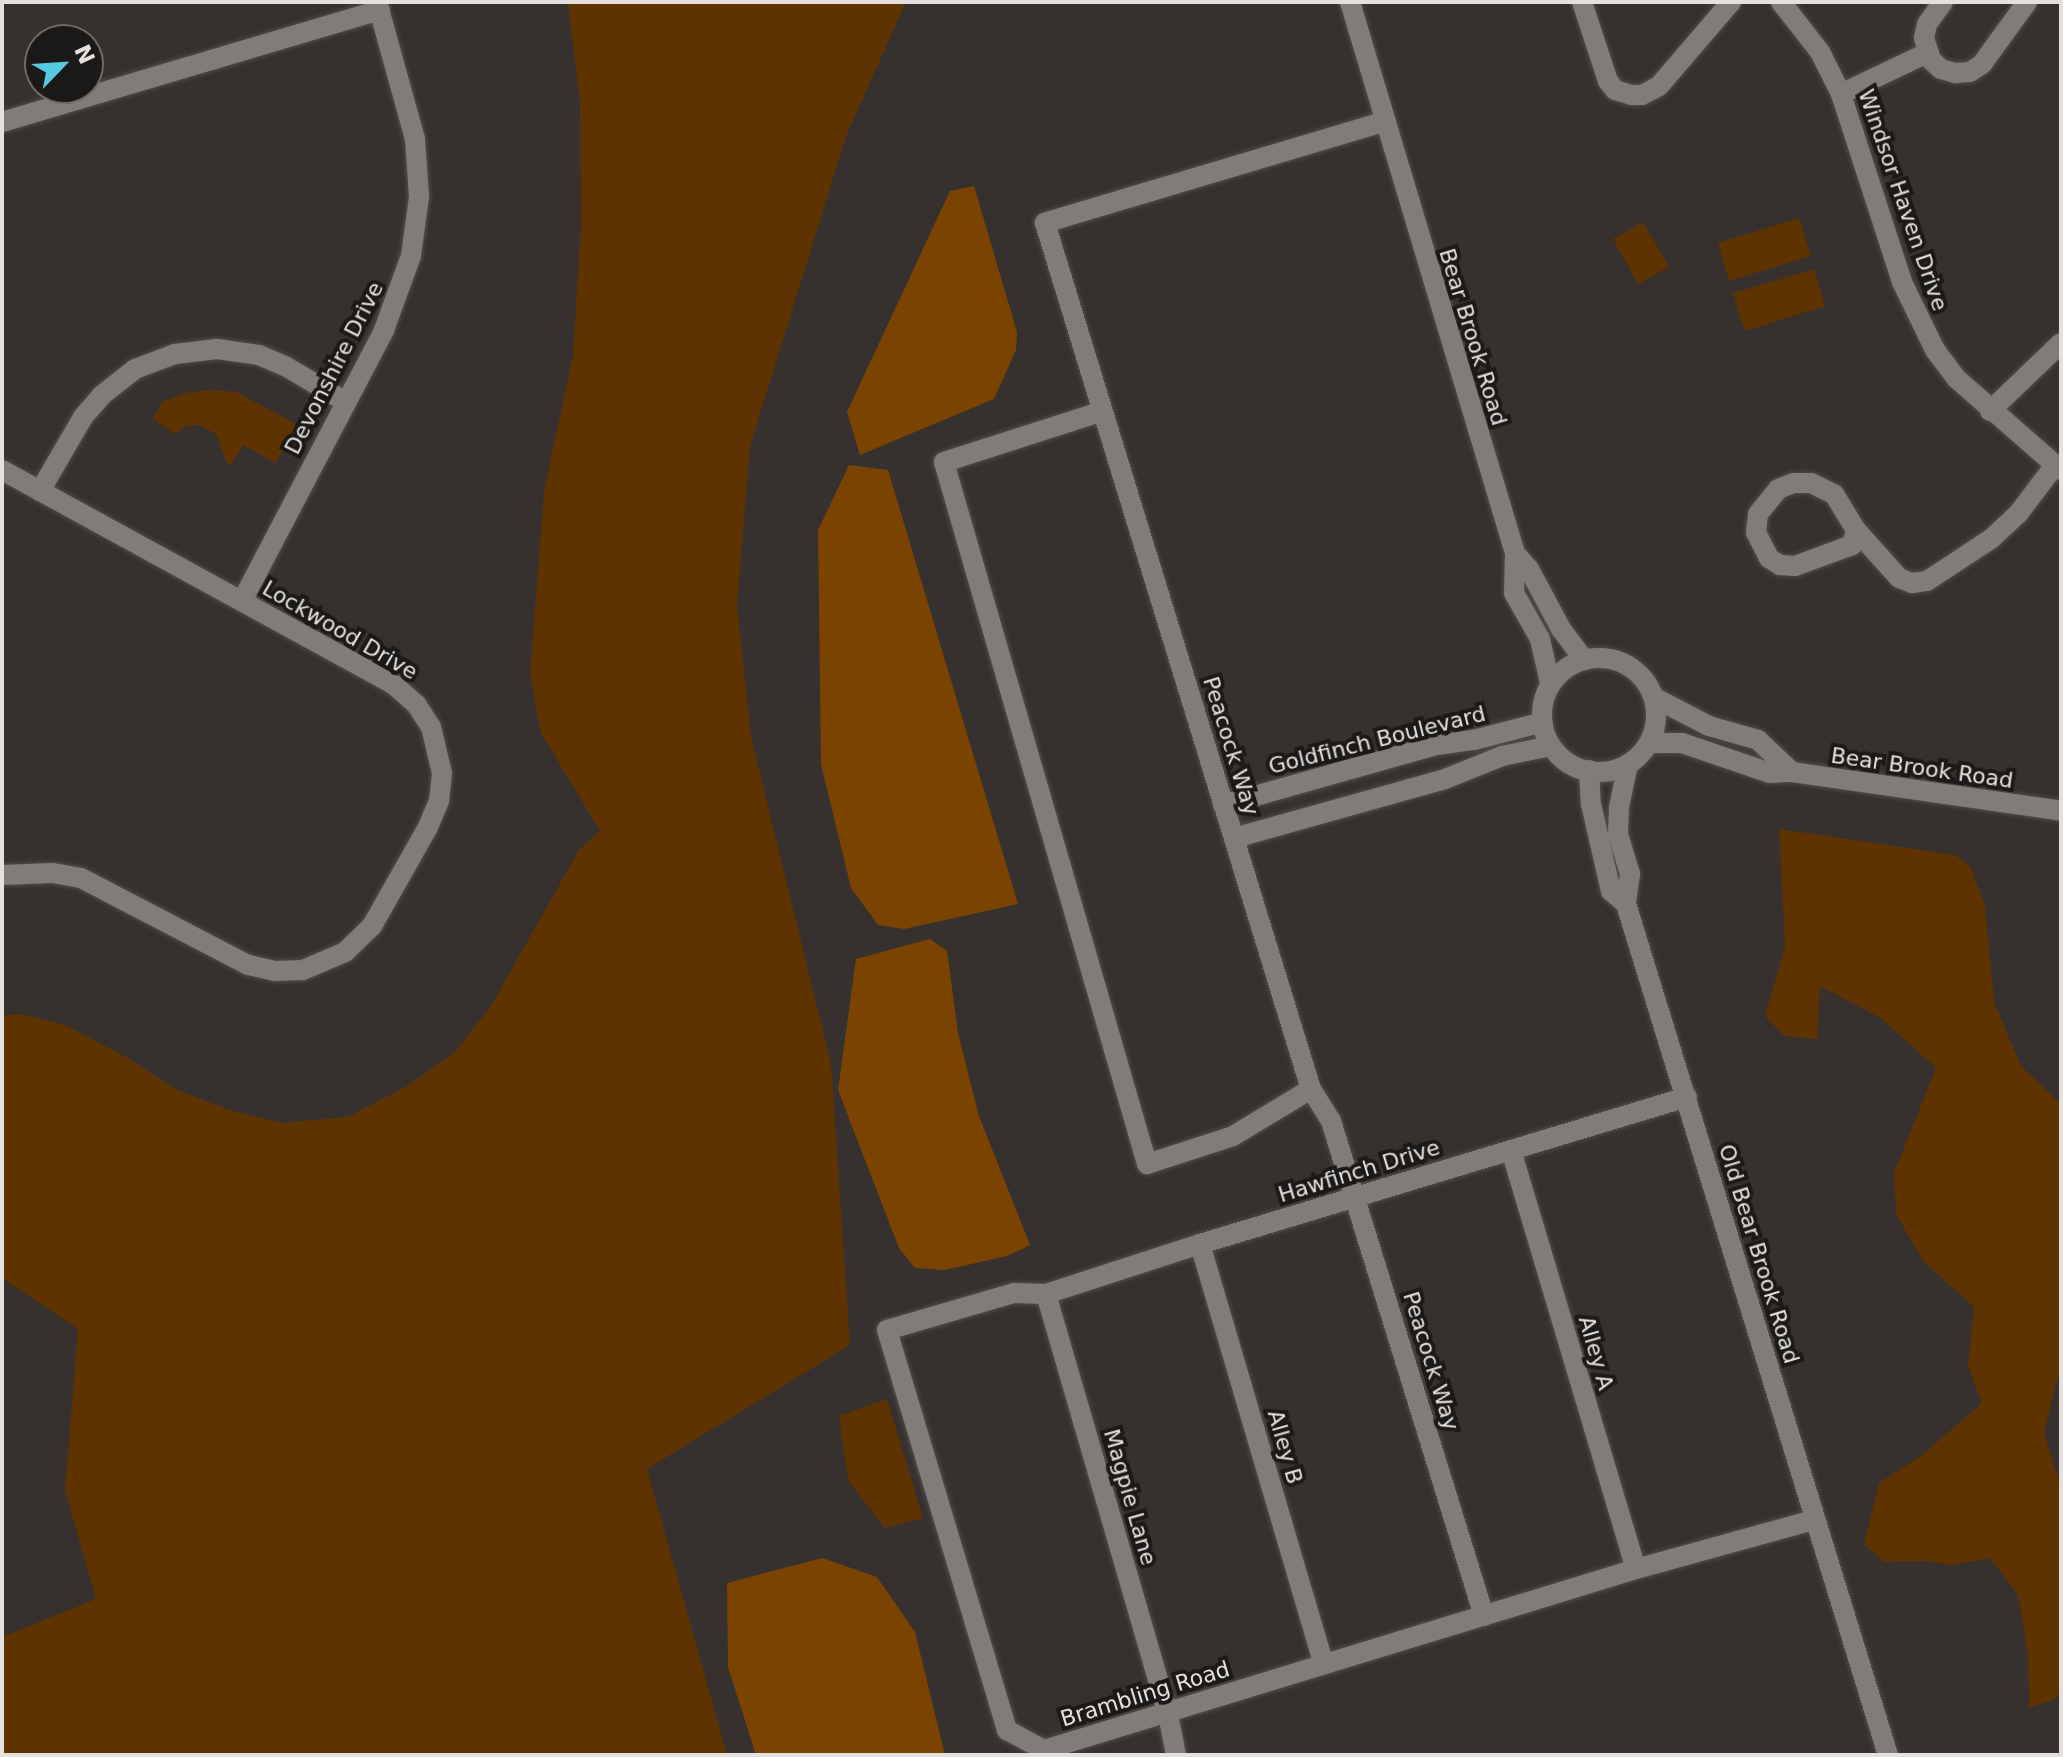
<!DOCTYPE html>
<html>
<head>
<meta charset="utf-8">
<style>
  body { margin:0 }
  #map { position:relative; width:2063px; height:1757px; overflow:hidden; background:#36312e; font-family:"DejaVu Sans",sans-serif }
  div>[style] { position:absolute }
  .green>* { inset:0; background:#5f3300 }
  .water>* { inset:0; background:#7a4400 }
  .roads { filter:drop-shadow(0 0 2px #504d4a) drop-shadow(0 0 2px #504d4a) }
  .minor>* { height:20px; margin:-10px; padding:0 10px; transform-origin:10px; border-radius:10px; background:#817c78 }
  .minor>.ring { margin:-10px; padding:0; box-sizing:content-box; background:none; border:20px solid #817c78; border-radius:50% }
  span { translate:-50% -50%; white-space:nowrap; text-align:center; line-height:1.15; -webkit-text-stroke:8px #1c1a18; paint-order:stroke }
  .street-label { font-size:22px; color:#e3e0de }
  .frame { position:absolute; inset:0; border:4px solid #e3e0de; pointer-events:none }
  .north { position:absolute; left:24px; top:24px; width:80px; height:80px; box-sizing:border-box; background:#1c1a18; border:2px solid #6c6967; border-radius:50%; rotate:65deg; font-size:22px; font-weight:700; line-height:32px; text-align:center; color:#e3e0de }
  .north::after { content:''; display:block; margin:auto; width:28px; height:36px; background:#56c9e1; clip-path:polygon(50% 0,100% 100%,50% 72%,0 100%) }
</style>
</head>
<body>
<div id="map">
  <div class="green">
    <div style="clip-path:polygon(568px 2px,906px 2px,846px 136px,750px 446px,737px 605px,751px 737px,831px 1064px,850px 1345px,647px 1469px,727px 1755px,2px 1755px,2px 1637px,96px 1599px,65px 1490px,78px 1329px,2px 1278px,2px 1016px,22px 1014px,65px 1025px,126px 1057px,175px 1089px,230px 1110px,281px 1123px,348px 1117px,407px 1086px,455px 1052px,491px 1006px,579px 850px,600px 831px,541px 733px,530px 674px,544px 492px,573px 355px,581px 225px,580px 102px)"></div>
    <div style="clip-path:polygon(1799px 218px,1811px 256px,1729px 281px,1718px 243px)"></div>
    <div style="clip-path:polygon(1643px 222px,1669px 267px,1638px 284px,1613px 239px)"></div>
    <div style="clip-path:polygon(1814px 269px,1825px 306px,1745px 331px,1733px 293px)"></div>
    <div style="clip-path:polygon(213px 390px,236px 392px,296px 424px,276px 463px,243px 445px,231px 465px,226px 461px,217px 435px,200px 425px,185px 426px,175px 434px,153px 419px,162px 402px,185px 393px)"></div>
    <div style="clip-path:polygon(1779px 829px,1955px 855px,1970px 866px,1985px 906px,1994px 1002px,2021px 1066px,2061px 1104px,2061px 1373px,2057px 1379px,2044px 1433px,2061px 1487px,2061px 1691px,2055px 1699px,2029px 1708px,2028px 1655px,2018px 1595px,1990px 1558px,1952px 1565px,1926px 1561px,1884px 1562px,1864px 1544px,1879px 1483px,1921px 1456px,1982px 1403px,1968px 1366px,1974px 1307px,1923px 1261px,1896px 1214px,1894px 1173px,1936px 1068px,1881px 1018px,1820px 986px,1817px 1039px,1784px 1036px,1765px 1016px,1785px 947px)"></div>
    <div style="clip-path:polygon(887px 1399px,923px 1518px,885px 1528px,848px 1480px,839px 1416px)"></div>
  </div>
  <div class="water">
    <div style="clip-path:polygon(974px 186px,1017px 332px,1016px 350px,994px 399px,860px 455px,847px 412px,950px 191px)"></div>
    <div style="clip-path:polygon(849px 465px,888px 470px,1018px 904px,904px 929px,878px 925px,851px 888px,821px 764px,818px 530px)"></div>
    <div style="clip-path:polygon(930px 939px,947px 951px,958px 1033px,979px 1116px,1030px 1245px,1007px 1256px,945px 1270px,915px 1268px,899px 1248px,838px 1090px,856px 959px)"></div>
    <div style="clip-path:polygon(822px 1558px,877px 1577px,915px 1632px,945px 1755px,756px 1755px,728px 1667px,727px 1583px)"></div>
  </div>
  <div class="roads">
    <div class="minor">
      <div style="left:1350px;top:2px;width:575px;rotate:73.33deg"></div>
      <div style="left:1515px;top:553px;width:40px;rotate:91.4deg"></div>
      <div style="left:1514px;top:593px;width:53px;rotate:60.5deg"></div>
      <div style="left:1540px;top:639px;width:45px;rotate:77.2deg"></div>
      <div style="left:1582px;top:2px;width:83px;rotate:71.8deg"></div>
      <div style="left:1608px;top:81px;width:11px;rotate:52deg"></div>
      <div style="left:1615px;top:90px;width:17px;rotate:17deg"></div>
      <div style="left:1631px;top:95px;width:11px"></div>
      <div style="left:1642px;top:95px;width:19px;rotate:-28deg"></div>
      <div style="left:1659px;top:86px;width:111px;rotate:-49.4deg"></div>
      <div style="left:1781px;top:2px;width:63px;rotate:52deg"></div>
      <div style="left:1820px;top:52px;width:47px;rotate:63.4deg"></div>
      <div style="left:1841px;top:94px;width:198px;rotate:72deg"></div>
      <div style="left:1902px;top:282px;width:76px;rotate:64.1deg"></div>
      <div style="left:1935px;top:350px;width:36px;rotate:53deg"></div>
      <div style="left:1957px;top:379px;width:138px;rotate:41.2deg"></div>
      <div style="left:1943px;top:2px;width:27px;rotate:126deg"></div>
      <div style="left:1927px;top:24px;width:14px;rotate:102deg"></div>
      <div style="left:1924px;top:38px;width:23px;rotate:72deg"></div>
      <div style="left:1931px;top:60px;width:13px;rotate:42deg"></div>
      <div style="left:1941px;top:69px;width:15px;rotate:16deg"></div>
      <div style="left:1955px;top:73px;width:15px;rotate:-4deg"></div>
      <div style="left:1970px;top:72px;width:14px;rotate:-34deg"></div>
      <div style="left:1982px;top:64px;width:77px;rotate:-54deg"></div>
      <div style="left:1841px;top:94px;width:95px;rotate:-25.5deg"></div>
      <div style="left:2px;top:122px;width:394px;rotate:-16.5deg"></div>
      <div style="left:1383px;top:122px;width:353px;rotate:163.4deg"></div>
      <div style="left:1045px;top:223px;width:906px;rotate:72.93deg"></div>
      <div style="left:1311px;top:1089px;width:38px;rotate:58deg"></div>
      <div style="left:1331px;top:1121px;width:518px;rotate:72.82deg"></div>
      <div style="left:1990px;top:411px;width:98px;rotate:-43.8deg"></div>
      <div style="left:1100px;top:412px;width:164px;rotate:162.2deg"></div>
      <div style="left:944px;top:462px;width:731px;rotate:73.87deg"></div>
      <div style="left:1147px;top:1164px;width:90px;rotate:-18deg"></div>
      <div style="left:1233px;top:1136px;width:91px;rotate:-31.1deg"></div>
      <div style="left:2px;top:470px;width:447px;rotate:28.7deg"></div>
      <div style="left:394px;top:685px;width:29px;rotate:41deg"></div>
      <div style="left:416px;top:704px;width:27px;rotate:57deg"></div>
      <div style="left:431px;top:727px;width:47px;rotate:76.6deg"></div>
      <div style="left:442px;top:773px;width:28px;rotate:96deg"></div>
      <div style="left:439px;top:801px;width:28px;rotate:113deg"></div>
      <div style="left:428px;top:827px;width:114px;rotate:119.5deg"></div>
      <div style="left:372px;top:926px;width:37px;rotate:136deg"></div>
      <div style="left:345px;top:952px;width:46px;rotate:156.8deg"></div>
      <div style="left:303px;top:970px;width:28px;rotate:178deg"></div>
      <div style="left:275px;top:971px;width:28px;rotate:-167deg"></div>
      <div style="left:248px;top:965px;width:188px;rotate:-152.5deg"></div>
      <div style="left:81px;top:878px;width:29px;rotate:-170deg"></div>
      <div style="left:52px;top:873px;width:50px;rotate:177.7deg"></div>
      <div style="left:1794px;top:483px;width:17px"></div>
      <div style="left:1811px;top:483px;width:25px;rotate:26deg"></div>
      <div style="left:1834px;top:494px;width:42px;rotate:58.6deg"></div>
      <div style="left:1856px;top:530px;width:16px;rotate:105deg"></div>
      <div style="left:1852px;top:545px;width:61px;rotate:159.8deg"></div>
      <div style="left:1795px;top:566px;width:15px;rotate:-176deg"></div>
      <div style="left:1780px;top:565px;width:13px;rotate:-148deg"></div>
      <div style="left:1769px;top:558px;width:28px;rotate:-117deg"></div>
      <div style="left:1756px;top:533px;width:19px;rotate:-84deg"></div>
      <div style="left:1758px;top:514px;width:32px;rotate:-51deg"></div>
      <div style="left:1778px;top:489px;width:17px;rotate:-21deg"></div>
      <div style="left:40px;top:491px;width:86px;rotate:-59.8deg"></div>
      <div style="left:83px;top:417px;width:29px;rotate:-49deg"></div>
      <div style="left:102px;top:395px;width:42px;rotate:-38.2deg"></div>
      <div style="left:135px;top:369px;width:43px;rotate:-20.6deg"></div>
      <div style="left:175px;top:354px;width:42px;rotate:-6.8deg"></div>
      <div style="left:217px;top:349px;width:42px;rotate:8.1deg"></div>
      <div style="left:259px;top:355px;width:28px;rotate:23deg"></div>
      <div style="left:285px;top:366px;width:71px;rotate:30.5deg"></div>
      <div style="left:1856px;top:530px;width:64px;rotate:48.1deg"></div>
      <div style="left:1899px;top:578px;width:14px;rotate:21deg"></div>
      <div style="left:1912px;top:583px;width:15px;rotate:-8deg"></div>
      <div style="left:1927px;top:581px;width:77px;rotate:-33.3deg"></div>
      <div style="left:1991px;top:539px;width:37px;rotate:-43deg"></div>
      <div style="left:2018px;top:514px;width:61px;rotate:-52.9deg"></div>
      <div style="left:1515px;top:553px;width:21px;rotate:49deg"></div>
      <div style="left:1529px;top:569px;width:68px;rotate:61.9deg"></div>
      <div style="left:1561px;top:629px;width:39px;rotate:53deg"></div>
      <div style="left:242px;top:601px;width:306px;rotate:-62.3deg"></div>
      <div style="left:384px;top:330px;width:79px;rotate:-70deg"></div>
      <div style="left:411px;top:256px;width:60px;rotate:-82.3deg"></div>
      <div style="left:419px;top:197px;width:58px;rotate:-93.9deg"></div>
      <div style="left:415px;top:139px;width:142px;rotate:-105.5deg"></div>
      <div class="ring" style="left:1542px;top:658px;width:94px;height:94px"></div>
      <div style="left:1655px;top:698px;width:61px;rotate:27.4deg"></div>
      <div style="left:1709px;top:726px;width:51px;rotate:15.9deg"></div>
      <div style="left:1758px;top:740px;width:47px;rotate:43.3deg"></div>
      <div style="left:1792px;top:772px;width:272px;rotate:8.2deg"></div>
      <div style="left:1649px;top:743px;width:33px"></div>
      <div style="left:1682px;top:743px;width:93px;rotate:18.8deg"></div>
      <div style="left:1770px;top:773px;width:22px;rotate:-3deg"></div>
      <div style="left:1628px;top:764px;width:44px;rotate:101.8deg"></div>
      <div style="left:1619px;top:807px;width:27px;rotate:92deg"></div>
      <div style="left:1618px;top:834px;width:42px;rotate:73.3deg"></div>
      <div style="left:1630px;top:874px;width:30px;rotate:98deg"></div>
      <div style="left:1626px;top:904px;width:890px;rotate:72.89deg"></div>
      <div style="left:1589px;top:770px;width:34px;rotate:87deg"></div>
      <div style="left:1591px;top:804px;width:89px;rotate:77.1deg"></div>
      <div style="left:1611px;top:891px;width:20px;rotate:41deg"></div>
      <div style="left:1223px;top:805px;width:222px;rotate:-15.7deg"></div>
      <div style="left:1437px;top:745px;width:37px;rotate:-8deg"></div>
      <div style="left:1474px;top:740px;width:71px;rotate:-14.6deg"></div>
      <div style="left:1234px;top:838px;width:219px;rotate:-15.6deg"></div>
      <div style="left:1445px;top:779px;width:61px;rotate:-22deg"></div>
      <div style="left:1502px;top:756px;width:50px;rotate:-11.5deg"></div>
      <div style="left:1687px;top:1097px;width:509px;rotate:163.2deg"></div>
      <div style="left:1200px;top:1244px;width:162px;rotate:162deg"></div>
      <div style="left:1046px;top:1294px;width:32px;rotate:-178deg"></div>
      <div style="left:1014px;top:1293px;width:132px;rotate:163.8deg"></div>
      <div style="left:887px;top:1330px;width:418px;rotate:73.3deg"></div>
      <div style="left:1007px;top:1730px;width:42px;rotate:28.4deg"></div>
      <div style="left:1044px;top:1750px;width:619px;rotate:-17deg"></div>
      <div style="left:1636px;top:1569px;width:185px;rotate:-15.4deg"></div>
      <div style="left:1511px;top:1150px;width:437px;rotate:73.4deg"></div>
      <div style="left:1200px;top:1244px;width:437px;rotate:73.6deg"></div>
      <div style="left:1046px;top:1294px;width:437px;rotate:73.8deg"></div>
      <div style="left:1168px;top:1714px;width:42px;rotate:79deg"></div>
    </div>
  </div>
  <div class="street-label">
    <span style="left:1903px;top:200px;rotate:71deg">Windsor Haven Drive</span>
    <span style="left:1473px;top:337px;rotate:73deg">Bear Brook Road</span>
    <span style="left:334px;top:368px;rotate:-63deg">Devonshire Drive</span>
    <span style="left:340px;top:630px;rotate:30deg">Lockwood Drive</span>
    <span style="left:1377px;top:740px;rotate:-14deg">Goldfinch Boulevard</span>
    <span style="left:1231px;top:746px;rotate:73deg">Peacock Way</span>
    <span style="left:1922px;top:768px;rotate:8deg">Bear Brook Road</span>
    <span style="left:1359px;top:1171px;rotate:-17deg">Hawfinch Drive</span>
    <span style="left:1759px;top:1254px;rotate:73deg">Old Bear Brook Road</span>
    <span style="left:1596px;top:1353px;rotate:74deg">Alley A</span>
    <span style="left:1431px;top:1361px;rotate:73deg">Peacock Way</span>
    <span style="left:1285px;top:1447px;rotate:74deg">Alley B</span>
    <span style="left:1130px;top:1497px;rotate:74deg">Magpie Lane</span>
    <span style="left:1145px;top:1694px;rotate:-17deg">Brambling Road</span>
  </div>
  <div class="frame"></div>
  <div class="north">N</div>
</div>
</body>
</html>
